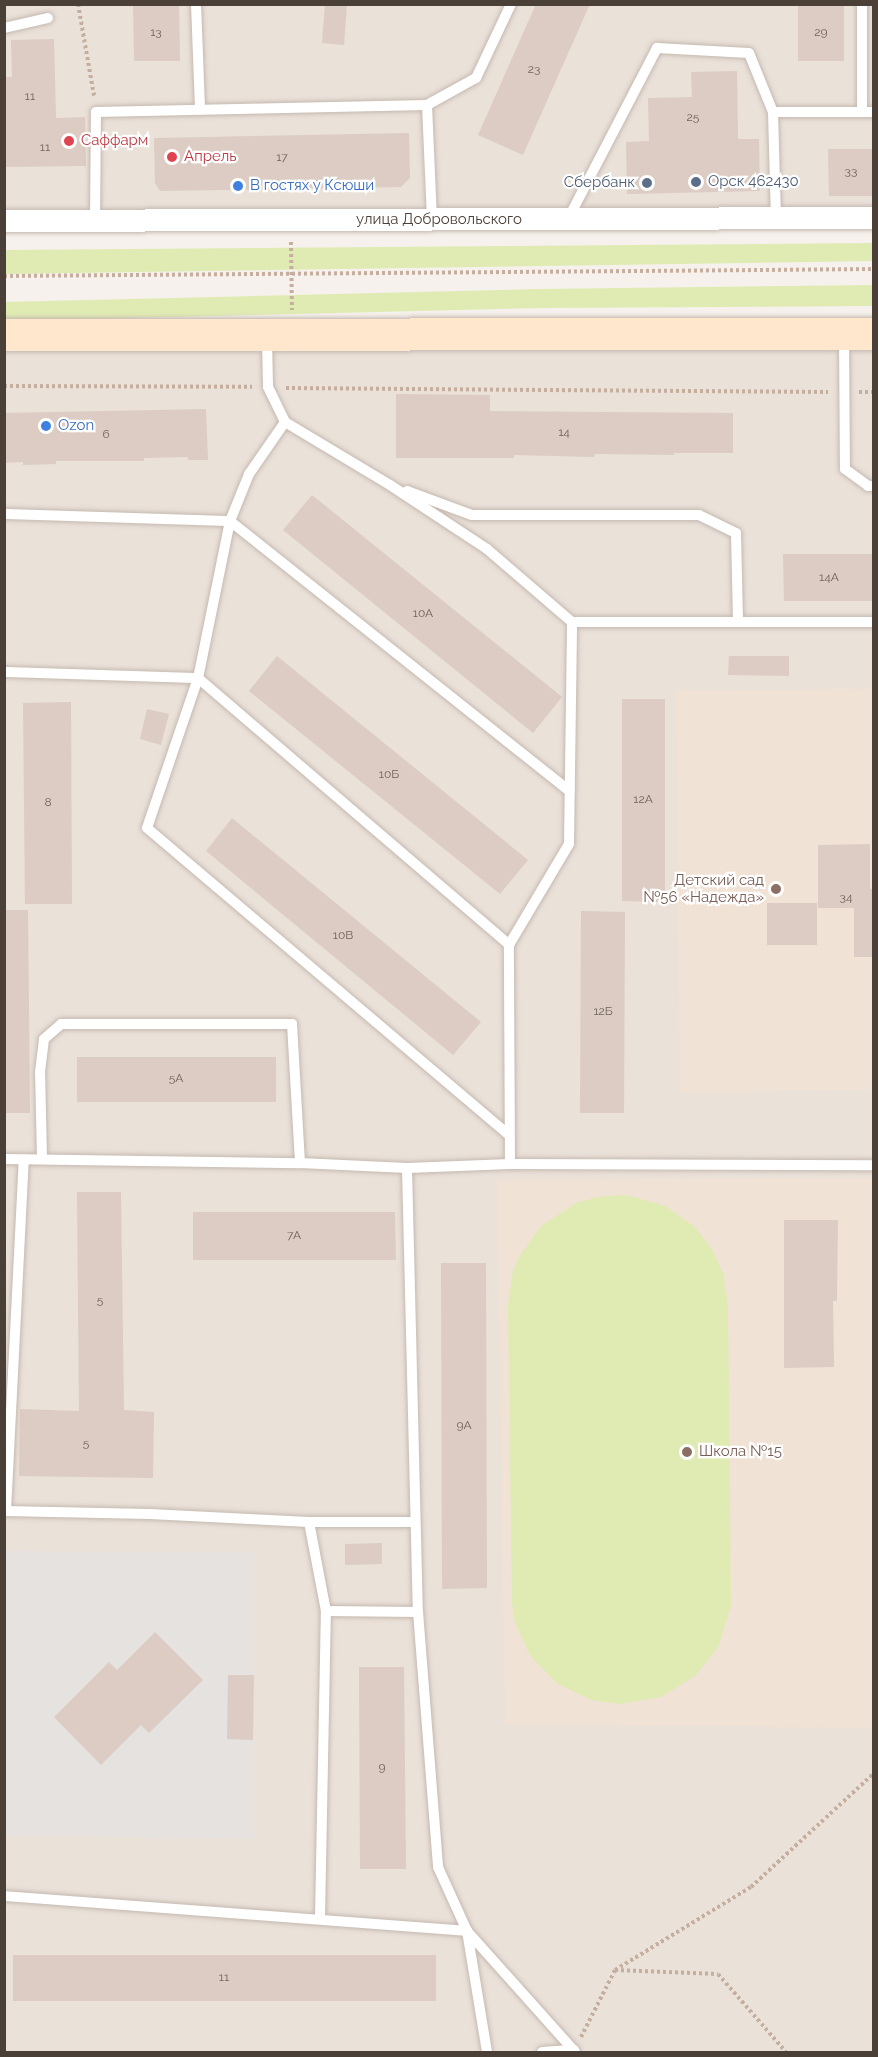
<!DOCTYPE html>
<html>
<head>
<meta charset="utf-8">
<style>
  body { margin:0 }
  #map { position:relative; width:878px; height:2057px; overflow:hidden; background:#f6f1ec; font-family:Raleway,sans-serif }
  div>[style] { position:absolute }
  .residential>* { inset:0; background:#eae1d9 }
  .education>* { inset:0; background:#f0e2d5 }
  .green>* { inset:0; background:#dfebb3 }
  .parking>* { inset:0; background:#e5e2e0 }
  .building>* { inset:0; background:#dcccc3 }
  .path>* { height:4px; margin-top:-2px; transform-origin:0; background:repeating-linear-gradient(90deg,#c5ae9e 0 3px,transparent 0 6px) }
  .roads { filter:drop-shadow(0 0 2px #c5b9b0) drop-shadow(0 0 2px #c5b9b0) }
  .service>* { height:10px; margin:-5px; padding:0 5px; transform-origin:5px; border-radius:5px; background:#fff }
  .minor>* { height:22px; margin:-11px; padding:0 11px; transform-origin:11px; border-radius:11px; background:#fff }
  .secondary>* { height:32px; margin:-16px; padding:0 16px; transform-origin:16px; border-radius:16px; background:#ffe7cd }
  .dots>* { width:16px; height:16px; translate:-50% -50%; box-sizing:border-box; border:3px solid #fff; border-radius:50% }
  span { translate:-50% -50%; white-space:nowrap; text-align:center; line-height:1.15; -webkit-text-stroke:4.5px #fff; paint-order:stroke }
  .number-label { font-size:12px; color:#6f635b }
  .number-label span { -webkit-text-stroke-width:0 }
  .health-label { font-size:15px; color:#be3a42 }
  .left { translate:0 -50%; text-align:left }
  .service-label { font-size:15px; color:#4e5e75 }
  .right { translate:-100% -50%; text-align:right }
  .shop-label { font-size:15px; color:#366cbe }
  .street-label { font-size:15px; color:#4b4038 }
  .education-label { font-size:15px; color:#785e54 }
  .frame { position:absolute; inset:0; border:6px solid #4b4038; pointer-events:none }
</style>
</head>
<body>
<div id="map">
  <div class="residential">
    <div style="clip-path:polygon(4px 5px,873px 5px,873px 207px,5px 218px)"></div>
    <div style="clip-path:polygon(873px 343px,873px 2052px,5px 2052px,4px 348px)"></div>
  </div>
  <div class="education">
    <div style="clip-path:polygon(873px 689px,873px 1089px,680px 1093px,676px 690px)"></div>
    <div style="clip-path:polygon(873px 1178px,873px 1728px,505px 1724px,497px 1180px)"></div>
  </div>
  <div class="green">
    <div style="clip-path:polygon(873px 243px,873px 261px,4px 274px,5px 250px)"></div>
    <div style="clip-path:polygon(874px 285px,873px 306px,542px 308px,5px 321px,4px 302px,540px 289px)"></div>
    <div style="clip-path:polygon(626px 1195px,665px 1206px,695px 1227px,713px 1251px,724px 1276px,728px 1306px,731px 1606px,718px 1647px,695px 1676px,661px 1697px,619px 1704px,591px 1700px,558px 1684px,531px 1657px,515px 1623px,512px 1603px,508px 1305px,513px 1271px,519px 1257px,541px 1226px,576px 1203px,597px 1197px)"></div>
  </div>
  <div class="parking">
    <div style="clip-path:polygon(5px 1551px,253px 1553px,254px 1839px,5px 1835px)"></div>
  </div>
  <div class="building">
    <div style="clip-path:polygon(133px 4px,179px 4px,180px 61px,134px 61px)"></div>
    <div style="clip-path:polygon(325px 4px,347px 4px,344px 45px,322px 43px)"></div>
    <div style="clip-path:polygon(536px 4px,590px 4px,523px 155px,478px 135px)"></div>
    <div style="clip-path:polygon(798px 4px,844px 4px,844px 61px,798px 61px)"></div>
    <div style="clip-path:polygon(54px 39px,56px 118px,85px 117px,86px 166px,4px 167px,4px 77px,12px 77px,11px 40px)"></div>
    <div style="clip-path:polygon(737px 71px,738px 139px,759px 139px,760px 191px,627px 194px,626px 142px,649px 141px,648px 98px,692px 97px,691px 72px)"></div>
    <div style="clip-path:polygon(409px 133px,410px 178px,401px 187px,160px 191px,155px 183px,154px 138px)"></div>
    <div style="clip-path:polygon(828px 149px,873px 149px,873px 196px,829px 196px)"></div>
    <div style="clip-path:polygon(396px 394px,490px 395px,490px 411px,733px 413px,733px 453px,674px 453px,674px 455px,595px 454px,594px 457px,514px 455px,514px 458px,396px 458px)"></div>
    <div style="clip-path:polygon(206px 409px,208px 460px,188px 460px,188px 457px,144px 458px,144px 461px,56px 461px,56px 464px,23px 465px,23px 462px,4px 463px,4px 413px)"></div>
    <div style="clip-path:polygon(312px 495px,562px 697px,533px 733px,283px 530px)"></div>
    <div style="clip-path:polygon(783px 554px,873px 554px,873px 601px,784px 601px)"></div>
    <div style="clip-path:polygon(277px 656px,528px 860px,500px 894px,249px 691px)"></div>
    <div style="clip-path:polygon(729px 656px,789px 656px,789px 676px,728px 675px)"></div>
    <div style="clip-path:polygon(622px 699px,665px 699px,665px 902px,622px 901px)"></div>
    <div style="clip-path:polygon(71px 702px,72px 904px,25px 904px,23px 703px)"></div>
    <div style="clip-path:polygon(147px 709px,169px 714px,161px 745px,140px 739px)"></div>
    <div style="clip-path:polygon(232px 818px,481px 1022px,453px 1055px,206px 851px)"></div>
    <div style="clip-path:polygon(870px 844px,870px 889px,873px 889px,873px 957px,854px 957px,854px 908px,818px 908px,818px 845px)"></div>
    <div style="clip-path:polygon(767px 903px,817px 903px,817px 945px,767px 945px)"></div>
    <div style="clip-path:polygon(4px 910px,28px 910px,30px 1113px,4px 1113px)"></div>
    <div style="clip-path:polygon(581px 911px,625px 912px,624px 1113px,580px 1113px)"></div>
    <div style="clip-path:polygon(77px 1057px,276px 1057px,276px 1102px,77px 1102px)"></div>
    <div style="clip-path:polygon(77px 1192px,121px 1192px,124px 1410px,154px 1412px,153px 1478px,19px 1476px,20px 1409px,79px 1411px)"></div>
    <div style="clip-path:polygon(193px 1212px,395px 1212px,396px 1260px,193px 1260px)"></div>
    <div style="clip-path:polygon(784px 1220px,838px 1220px,837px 1301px,833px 1301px,834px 1367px,784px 1368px)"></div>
    <div style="clip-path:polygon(441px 1263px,486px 1263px,487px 1588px,442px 1589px)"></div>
    <div style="clip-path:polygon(382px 1543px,382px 1564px,345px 1565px,345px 1544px)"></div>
    <div style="clip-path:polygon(155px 1632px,203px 1680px,149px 1733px,141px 1725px,101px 1765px,54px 1717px,109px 1662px,117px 1670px)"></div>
    <div style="clip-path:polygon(359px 1667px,404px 1667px,406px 1869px,360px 1869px)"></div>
    <div style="clip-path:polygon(228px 1675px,254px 1675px,253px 1740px,227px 1739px)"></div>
    <div style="clip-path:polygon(13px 1955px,436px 1955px,436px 2001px,13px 2001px)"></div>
  </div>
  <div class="path">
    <div style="left:78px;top:4px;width:93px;rotate:80.1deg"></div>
    <div style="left:291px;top:242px;width:68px;rotate:89.2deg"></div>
    <div style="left:4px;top:276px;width:870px;rotate:-0.46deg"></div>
    <div style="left:4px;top:386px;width:248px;rotate:0.2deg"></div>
    <div style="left:286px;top:388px;width:542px;rotate:0.42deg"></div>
    <div style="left:859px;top:392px;width:15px"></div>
    <div style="left:615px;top:1970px;width:159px;rotate:-31.4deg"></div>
    <div style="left:751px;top:1887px;width:168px;rotate:-42.8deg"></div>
    <div style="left:581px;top:2037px;width:75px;rotate:-63.1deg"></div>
    <div style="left:615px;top:1970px;width:103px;rotate:2.2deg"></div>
    <div style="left:718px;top:1974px;width:103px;rotate:48.9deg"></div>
  </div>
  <div class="roads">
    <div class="service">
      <div style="left:196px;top:4px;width:104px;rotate:87.8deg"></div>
      <div style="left:862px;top:4px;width:108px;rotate:90deg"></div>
      <div style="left:4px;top:28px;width:45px;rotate:-12.8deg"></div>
      <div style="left:427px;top:105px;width:115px;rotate:87.5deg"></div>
      <div style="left:773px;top:112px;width:101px"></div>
      <div style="left:568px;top:219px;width:193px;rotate:-62.5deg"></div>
      <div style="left:657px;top:48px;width:92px;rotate:3.1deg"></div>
      <div style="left:749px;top:53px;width:64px;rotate:67.9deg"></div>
      <div style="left:773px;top:112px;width:107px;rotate:88.4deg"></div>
      <div style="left:95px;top:221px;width:109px;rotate:-89.5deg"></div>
      <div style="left:96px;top:112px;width:331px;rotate:-1.2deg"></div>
      <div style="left:427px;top:105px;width:56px;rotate:-28.9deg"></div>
      <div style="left:476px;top:78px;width:82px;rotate:-64.7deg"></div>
      <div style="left:844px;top:335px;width:134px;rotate:89.6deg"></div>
      <div style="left:845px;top:469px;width:29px;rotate:36deg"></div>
      <div style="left:868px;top:486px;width:6px"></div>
      <div style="left:267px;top:338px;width:49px;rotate:88.8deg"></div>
      <div style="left:268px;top:387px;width:39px;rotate:64deg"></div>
      <div style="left:285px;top:422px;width:122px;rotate:31deg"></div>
      <div style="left:390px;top:485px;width:116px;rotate:33.4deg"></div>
      <div style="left:487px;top:549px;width:112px;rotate:40.7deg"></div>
      <div style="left:572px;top:622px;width:302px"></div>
      <div style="left:285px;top:422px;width:63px;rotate:124.7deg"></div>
      <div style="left:249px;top:474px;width:51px;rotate:112deg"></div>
      <div style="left:230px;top:521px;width:160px;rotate:101.5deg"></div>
      <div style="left:198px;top:678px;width:410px;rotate:40.6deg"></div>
      <div style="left:407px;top:491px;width:69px;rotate:20.3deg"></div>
      <div style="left:472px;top:515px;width:227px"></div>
      <div style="left:699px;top:515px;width:41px;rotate:25.9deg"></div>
      <div style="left:736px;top:533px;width:88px;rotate:88.7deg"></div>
      <div style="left:4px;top:514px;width:226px;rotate:1.8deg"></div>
      <div style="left:230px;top:521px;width:434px;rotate:38.5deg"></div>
      <div style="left:4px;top:672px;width:194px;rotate:1.8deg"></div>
      <div style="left:198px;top:678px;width:158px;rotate:108.8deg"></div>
      <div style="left:147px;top:828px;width:475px;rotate:40.3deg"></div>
      <div style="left:42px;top:1158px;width:86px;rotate:-91.3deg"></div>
      <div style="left:40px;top:1072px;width:33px;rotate:-83deg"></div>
      <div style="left:44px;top:1039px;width:23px;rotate:-41deg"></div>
      <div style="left:61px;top:1024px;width:231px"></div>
      <div style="left:292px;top:1024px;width:139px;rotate:86.7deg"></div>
      <div style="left:4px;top:1159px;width:296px;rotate:0.8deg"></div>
      <div style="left:300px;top:1163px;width:107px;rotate:2.7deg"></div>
      <div style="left:407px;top:1168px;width:103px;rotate:-2.2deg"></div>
      <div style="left:510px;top:1164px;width:364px;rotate:0.2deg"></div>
      <div style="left:510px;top:1164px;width:219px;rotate:-90.3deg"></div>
      <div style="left:509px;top:945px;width:117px;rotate:-59.3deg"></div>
      <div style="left:569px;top:844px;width:222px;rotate:-89.2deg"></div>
      <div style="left:407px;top:1168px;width:444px;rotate:88.6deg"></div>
      <div style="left:4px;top:1511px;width:146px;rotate:1.2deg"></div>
      <div style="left:150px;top:1514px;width:159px;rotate:2.9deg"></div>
      <div style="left:309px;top:1522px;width:106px"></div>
      <div style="left:6px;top:1511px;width:352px;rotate:-87.1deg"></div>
      <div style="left:309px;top:1522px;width:91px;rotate:79.2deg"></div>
      <div style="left:326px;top:1611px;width:92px;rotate:0.6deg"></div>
      <div style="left:418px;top:1612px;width:256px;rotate:85.5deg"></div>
      <div style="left:438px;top:1867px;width:70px;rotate:65.6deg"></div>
      <div style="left:467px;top:1931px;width:123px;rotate:80.6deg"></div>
      <div style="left:4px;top:1896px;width:464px;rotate:4.3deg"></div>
      <div style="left:467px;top:1931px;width:162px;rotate:48.2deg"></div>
      <div style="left:320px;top:1918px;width:307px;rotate:-88.9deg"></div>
      <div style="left:542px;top:2052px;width:32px;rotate:-4deg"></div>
    </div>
    <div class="minor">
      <div style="left:4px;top:221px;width:870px;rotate:-0.2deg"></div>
    </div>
    <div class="secondary">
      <div style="left:4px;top:335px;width:870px;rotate:-0.07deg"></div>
    </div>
  </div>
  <div class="dots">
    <div style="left:69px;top:141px;background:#e0444e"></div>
    <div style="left:172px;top:157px;background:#e0444e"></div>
    <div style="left:696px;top:182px;background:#5c6f8a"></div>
    <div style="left:647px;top:183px;background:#5c6f8a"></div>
    <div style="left:238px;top:186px;background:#3f7fe0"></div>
    <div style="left:46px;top:426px;background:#3f7fe0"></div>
    <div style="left:776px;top:889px;background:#8d6e63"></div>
    <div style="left:687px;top:1452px;background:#8d6e63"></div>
  </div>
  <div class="number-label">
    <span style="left:156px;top:33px">13</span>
    <span style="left:821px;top:33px">29</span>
    <span style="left:534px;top:70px">23</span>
    <span style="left:30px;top:97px">11</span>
    <span style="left:693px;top:118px">25</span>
    <span style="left:45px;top:148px">11</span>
    <span style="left:282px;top:158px">17</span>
    <span style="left:851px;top:172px">33</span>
    <span style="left:564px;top:433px">14</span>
    <span style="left:106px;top:435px">6</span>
    <span style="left:829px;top:578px">14А</span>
    <span style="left:423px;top:614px">10А</span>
    <span style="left:389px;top:775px">10Б</span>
    <span style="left:643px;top:800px">12А</span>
    <span style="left:48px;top:803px">8</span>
    <span style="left:846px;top:898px">34</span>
    <span style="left:343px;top:936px">10В</span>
    <span style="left:603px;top:1012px">12Б</span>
    <span style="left:176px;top:1079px">5А</span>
    <span style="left:294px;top:1236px">7А</span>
    <span style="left:100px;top:1301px">5</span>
    <span style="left:464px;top:1426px">9А</span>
    <span style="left:86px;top:1444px">5</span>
    <span style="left:382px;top:1768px">9</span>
    <span style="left:224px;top:1978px">11</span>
  </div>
  <div class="health-label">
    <span class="left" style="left:81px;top:141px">Саффарм</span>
    <span class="left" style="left:184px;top:157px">Апрель</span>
  </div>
  <div class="service-label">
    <span class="left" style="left:708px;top:182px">Орск 462430</span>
    <span class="right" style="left:635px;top:183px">Сбербанк</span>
  </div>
  <div class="shop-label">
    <span class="left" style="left:250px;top:186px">В гостях у Ксюши</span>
    <span class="left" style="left:58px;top:426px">Ozon</span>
  </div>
  <div class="street-label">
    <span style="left:439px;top:220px">улица Добровольского</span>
  </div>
  <div class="education-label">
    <span class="right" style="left:764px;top:889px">Детский сад<br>№56 «Надежда»</span>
    <span class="left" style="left:699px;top:1452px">Школа №15</span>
  </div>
  <div class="frame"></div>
</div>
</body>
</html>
